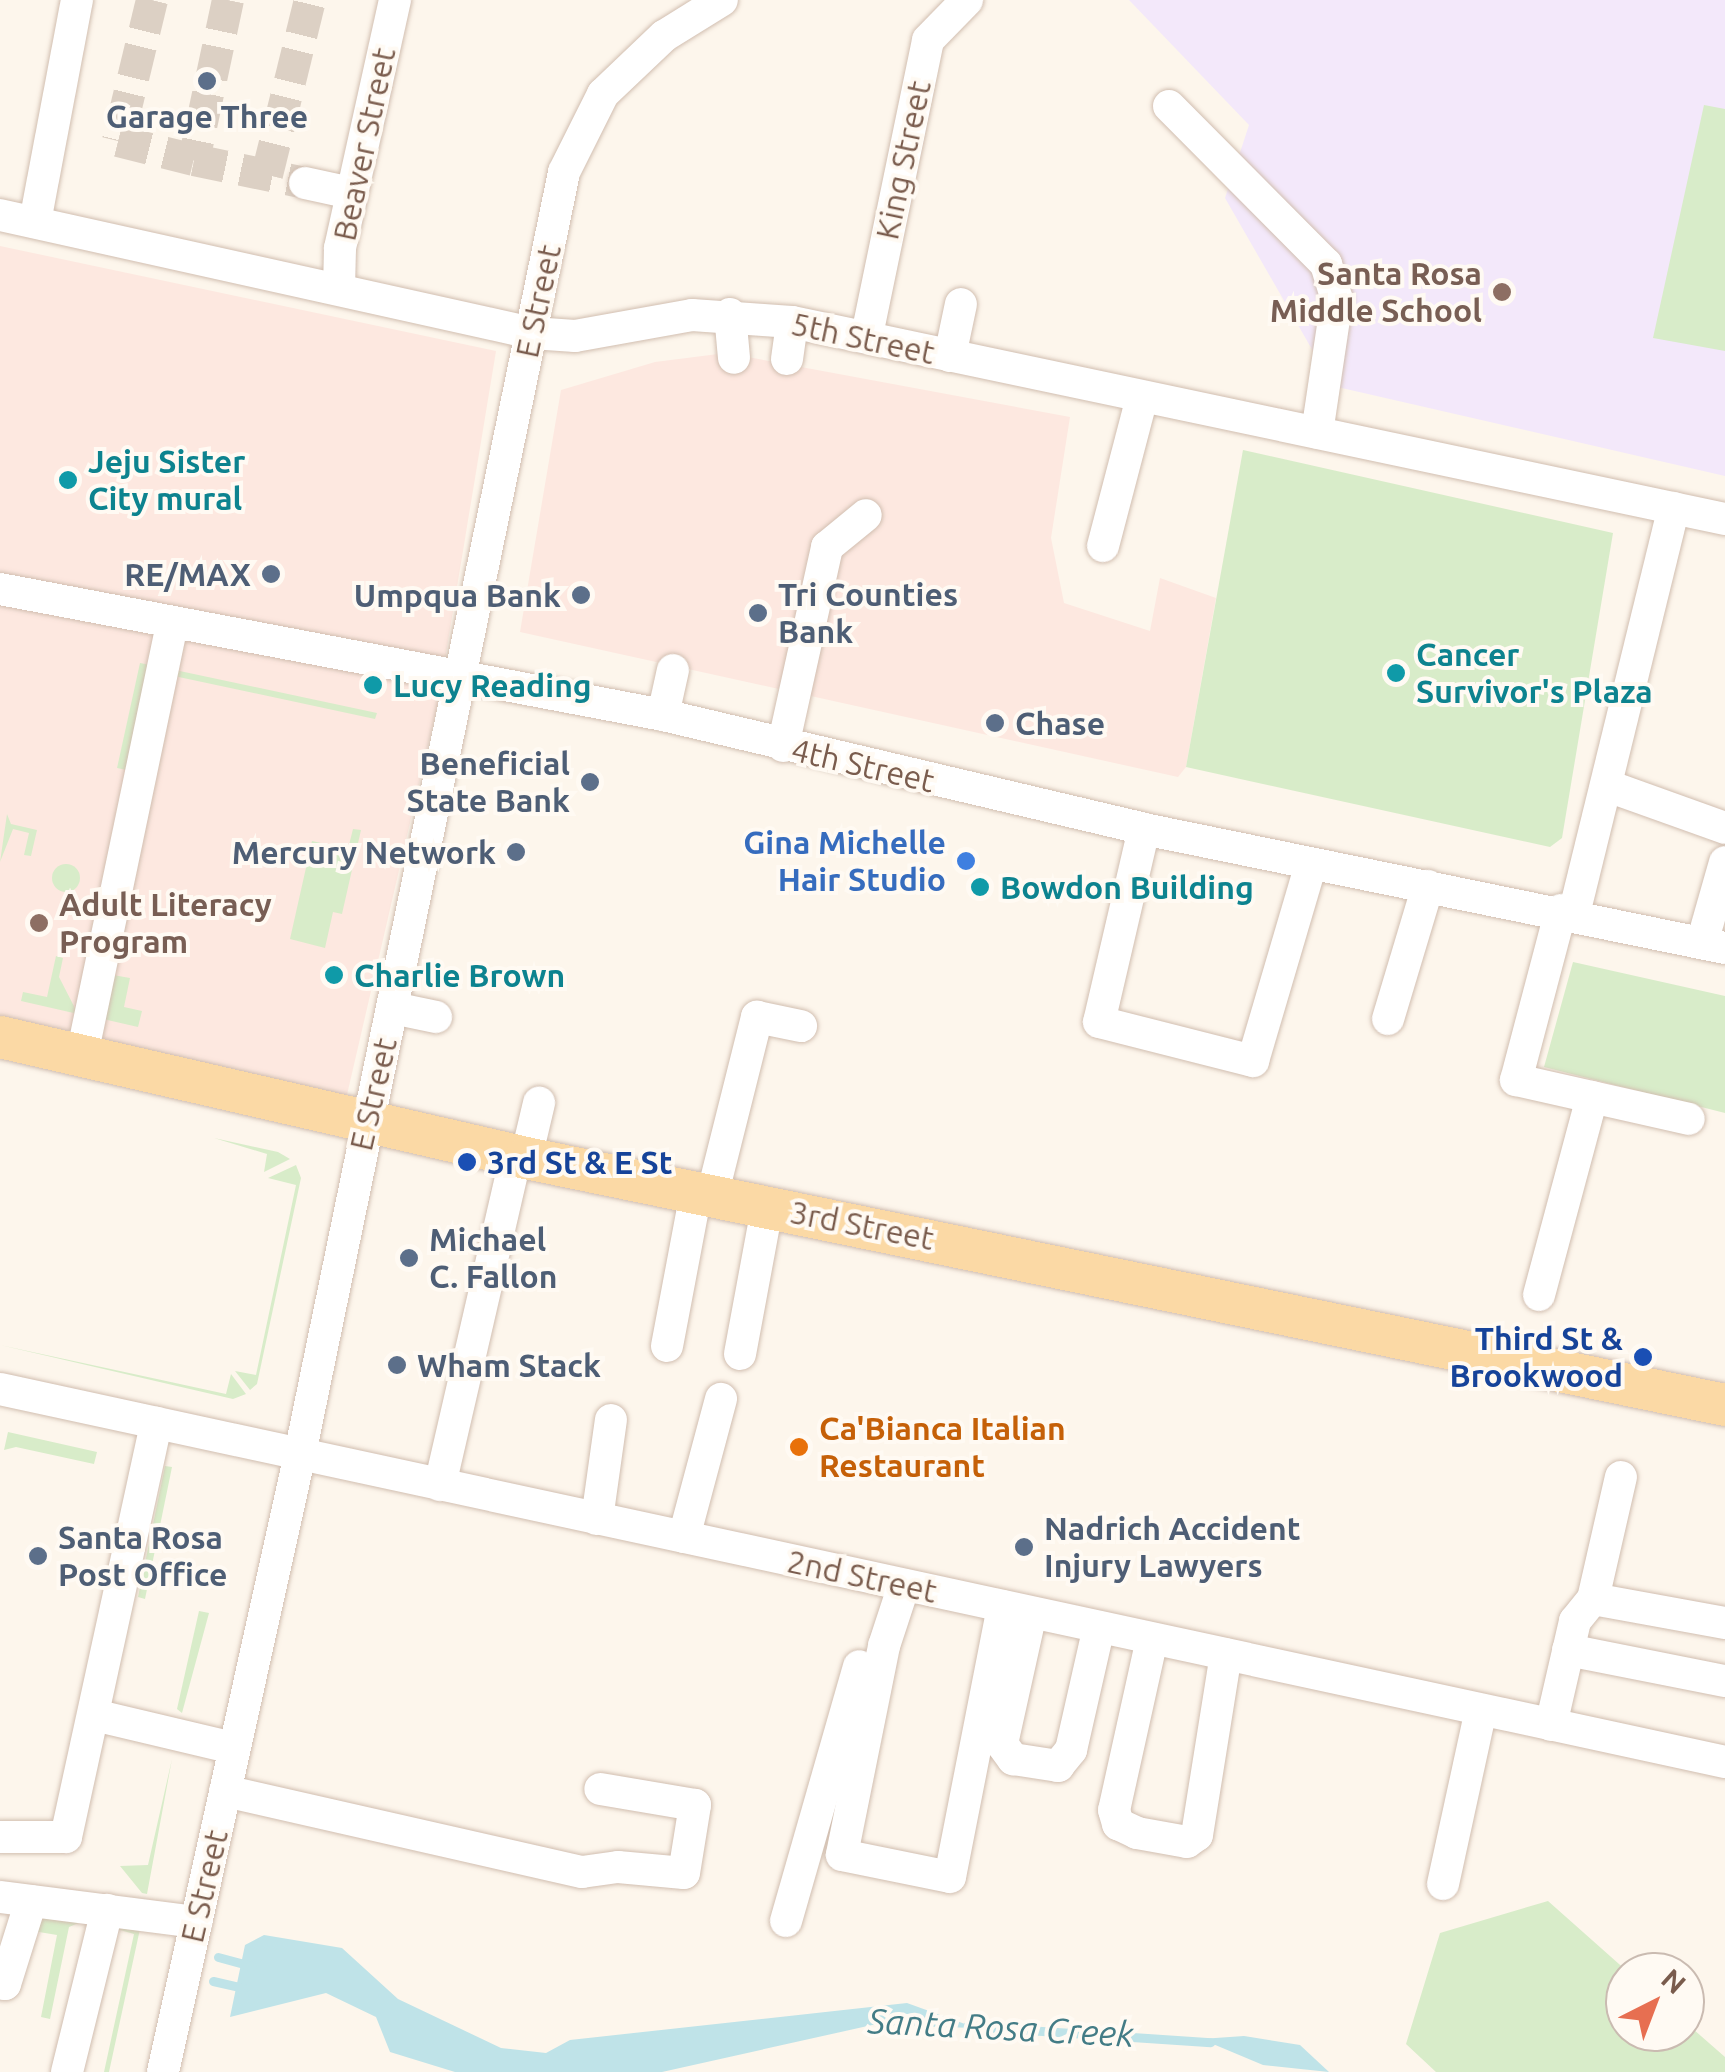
<!DOCTYPE html>
<html>
<head>
<meta charset="utf-8">
<style>
  body { margin:0 }
  #map { position:relative; width:1725px; height:2072px; overflow:hidden; background:#fdf6ec; font-family:Ubuntu,sans-serif }
  div>[style] { position:absolute }
  .commercial>* { inset:0; background:#fde8e0 }
  .education>* { inset:0; background:#f3e8fa }
  .green>* { inset:0; background:#d8ecc9 }
  .round { border-radius:50% }
  .water>* { inset:0; background:#bfe3e8 }
  .stream>* { height:9px; margin:-4.5px; padding:0 4.5px; transform-origin:4.5px; border-radius:4.5px; background:#bfe3e8 }
  .minor-tunnel>* { height:32px; margin-top:-16px; transform-origin:0; background:repeating-linear-gradient(90deg,#dcd0c4 0 32px,transparent 0 48px) }
  .roads { filter:drop-shadow(0 0 2px #d1beb0) drop-shadow(0 0 2px #d1beb0) }
  .minor>* { height:32px; margin:-16px; padding:0 16px; transform-origin:16px; border-radius:16px; background:#fff }
  .major>* { height:42px; margin:-21px; padding:0 21px; transform-origin:21px; border-radius:21px; background:#fbd9a5 }
  .dots>* { width:28px; height:28px; translate:-50% -50%; box-sizing:border-box; border:5px solid #fffaf3; border-radius:50% }
  span { translate:-50% -50%; white-space:nowrap; text-align:center; line-height:1.15; -webkit-text-stroke:8px #fffaf3; paint-order:stroke }
  .service-label { font-size:32px; color:#4e5e75; font-weight:700 }
  .right { translate:-100% -50%; text-align:right }
  .left { translate:0 -50%; text-align:left }
  .street-label { font-size:32px; color:#7a5c4d }
  .education-label { font-size:32px; color:#785e54; font-weight:700 }
  .culture-label { font-size:32px; color:#0d838f; font-weight:700 }
  .shop-label { font-size:32px; color:#366cbe; font-weight:700 }
  .transit-label { font-size:32px; color:#164399; font-weight:700 }
  .food-label { font-size:32px; color:#c56008; font-weight:700 }
  .water-label { font-size:35px; color:#437c86; font-style:italic }
  .north { position:absolute; left:1605px; top:1952px; width:100px; height:100px; box-sizing:border-box; background:#fffaf3; border:2px solid #cabbb1; border-radius:50%; rotate:42deg; font-size:28px; font-weight:700; line-height:40px; text-align:center; color:#7a5c4d }
  .north::after { content:''; display:block; margin:auto; width:35px; height:45px; background:#e76f51; clip-path:polygon(50% 0,100% 100%,50% 72%,0 100%) }
</style>
</head>
<body>
<div id="map">
  <div class="commercial">
    <div style="clip-path:polygon(0 246px,496px 351px,438px 702px,346px 1099px,0 1027px)"></div>
    <div style="clip-path:polygon(726px 353px,1070px 417px,1051px 538px,1064px 603px,1150px 631px,1160px 578px,1216px 598px,1186px 767px,1178px 777px,520px 632px,561px 390px,655px 362px)"></div>
  </div>
  <div class="education">
    <div style="clip-path:polygon(1129px 0,1725px 0,1725px 476px,1333px 386px,1225px 198px,1249px 125px)"></div>
  </div>
  <div class="green">
    <div style="clip-path:polygon(1704px 105px,1725px 109px,1725px 351px,1653px 338px)"></div>
    <div style="clip-path:polygon(1243px 450px,1613px 533px,1562px 838px,1550px 847px,1186px 767px)"></div>
    <div style="clip-path:polygon(140px 663px,156px 666px,131px 771px,117px 768px)"></div>
    <div style="clip-path:polygon(175px 670px,377px 713px,375px 719px,174px 676px)"></div>
    <div style="clip-path:polygon(7px 814px,11px 824px,37px 830px,31px 856px,24px 855px,29px 833px,13px 829px,0 862px)"></div>
    <div style="clip-path:polygon(353px 829px,361px 830px,342px 914px,333px 912px,325px 948px,290px 939px,312px 841px,348px 849px)"></div>
    <div class="round" style="left:52px;top:864px;width:28px;height:28px"></div>
    <div style="clip-path:polygon(56px 956px,63px 958px,59px 977px,78px 1014px,21px 1001px,23px 992px,47px 997px)"></div>
    <div style="clip-path:polygon(1573px 962px,1725px 996px,1725px 1113px,1544px 1067px)"></div>
    <div style="clip-path:polygon(113px 975px,130px 978px,124px 1007px,142px 1011px,138px 1027px,103px 1019px)"></div>
    <div style="clip-path:polygon(214px 1138px,278px 1152px,290px 1159px,264px 1172px,267px 1154px)"></div>
    <div style="clip-path:polygon(296px 1165px,301px 1178px,257px 1384px,250px 1390px,235px 1371px,256px 1375px,296px 1185px,268px 1178px)"></div>
    <div style="clip-path:polygon(0 1345px,226px 1394px,231px 1374px,246px 1394px,233px 1399px)"></div>
    <div style="clip-path:polygon(8px 1432px,97px 1452px,94px 1464px,16px 1447px,4px 1450px)"></div>
    <div style="clip-path:polygon(165px 1466px,172px 1467px,145px 1599px,138px 1597px)"></div>
    <div style="clip-path:polygon(199px 1611px,209px 1613px,182px 1713px,177px 1709px)"></div>
    <div style="clip-path:polygon(172px 1759px,147px 1894px,142px 1893px,120px 1866px,148px 1865px)"></div>
    <div style="clip-path:polygon(1548px 1901px,1628px 1972px,1625px 2032px,1685px 2032px,1685px 2022px,1725px 2057px,1725px 2072px,1436px 2072px,1406px 2044px,1440px 1933px)"></div>
    <div style="clip-path:polygon(78px 1917px,81px 1922px,69px 1927px,50px 2019px,41px 2017px,57px 1935px,27px 1930px,27px 1918px)"></div>
    <div style="clip-path:polygon(113px 1928px,140px 1929px,109px 2072px,104px 2072px,134px 1934px)"></div>
  </div>
  <div class="water">
    <div style="clip-path:polygon(264px 1935px,342px 1948px,398px 1999px,501px 2048px,546px 2053px,570px 2040px,907px 2003px,976px 2028px,872px 2025px,662px 2072px,455px 2072px,390px 2052px,376px 2017px,326px 1993px,230px 2017px,245px 1945px)"></div>
    <div style="clip-path:polygon(1244px 2036px,1300px 2045px,1329px 2072px,1263px 2065px,1201px 2039px)"></div>
  </div>
  <div class="stream">
    <div style="left:218px;top:1957px;width:35px;rotate:15deg"></div>
    <div style="left:213px;top:1981px;width:32px;rotate:13deg"></div>
    <div style="left:967px;top:2026px;width:244px;rotate:3.8deg"></div>
  </div>
  <div class="minor-tunnel">
    <div style="left:152px;top:0;width:145px;rotate:103.6deg"></div>
    <div style="left:118px;top:141px;width:78px;rotate:14deg"></div>
    <div style="left:228px;top:0;width:164px;rotate:102deg"></div>
    <div style="left:194px;top:160px;width:113px;rotate:11.7deg"></div>
    <div style="left:267px;top:175px;width:180px;rotate:-76.2deg"></div>
  </div>
  <div class="roads">
    <div class="minor">
      <div style="left:1169px;top:106px;width:223px;rotate:45.2deg"></div>
      <div style="left:1326px;top:264px;width:37px;rotate:73deg"></div>
      <div style="left:1337px;top:299px;width:135px;rotate:98.5deg"></div>
      <div style="left:305px;top:183px;width:47px;rotate:12.3deg"></div>
      <div style="left:0;top:215px;width:545px;rotate:12.51deg"></div>
      <div style="left:532px;top:333px;width:43px;rotate:4deg"></div>
      <div style="left:575px;top:336px;width:119px;rotate:-10.2deg"></div>
      <div style="left:692px;top:315px;width:100px;rotate:4deg"></div>
      <div style="left:792px;top:322px;width:954px;rotate:11.92deg"></div>
      <div style="left:35px;top:222px;width:226px;rotate:-79.3deg"></div>
      <div style="left:339px;top:289px;width:41px;rotate:-88.6deg"></div>
      <div style="left:340px;top:248px;width:254px;rotate:-77.5deg"></div>
      <div style="left:730px;top:314px;width:44px;rotate:84.8deg"></div>
      <div style="left:867px;top:335px;width:301px;rotate:-78.3deg"></div>
      <div style="left:928px;top:40px;width:56px;rotate:-45.7deg"></div>
      <div style="left:950px;top:356px;width:53px;rotate:-78.1deg"></div>
      <div style="left:787px;top:359px;width:37px;rotate:-82deg"></div>
      <div style="left:1103px;top:546px;width:154px;rotate:-75.3deg"></div>
      <div style="left:0;top:589px;width:675px;rotate:10.76deg"></div>
      <div style="left:663px;top:715px;width:494px;rotate:13.3deg"></div>
      <div style="left:1144px;top:829px;width:593px;rotate:11.58deg"></div>
      <div style="left:663px;top:715px;width:46px;rotate:-77.5deg"></div>
      <div style="left:783px;top:746px;width:204px;rotate:-77.5deg"></div>
      <div style="left:827px;top:547px;width:50px;rotate:-39.4deg"></div>
      <div style="left:1608px;top:786px;width:124px;rotate:19.7deg"></div>
      <div style="left:1144px;top:829px;width:198px;rotate:103.1deg"></div>
      <div style="left:1099px;top:1022px;width:159px;rotate:14.2deg"></div>
      <div style="left:1253px;top:1061px;width:205px;rotate:-73.6deg"></div>
      <div style="left:1561px;top:910px;width:176px;rotate:104.8deg"></div>
      <div style="left:1516px;top:1080px;width:177px;rotate:12.7deg"></div>
      <div style="left:1574px;top:914px;width:418px;rotate:-76.2deg"></div>
      <div style="left:1702px;top:943px;width:84px;rotate:-74.1deg"></div>
      <div style="left:393px;top:1008px;width:44px;rotate:11.8deg"></div>
      <div style="left:1388px;top:1019px;width:139px;rotate:-73.3deg"></div>
      <div style="left:82px;top:1055px;width:441px;rotate:-78.2deg"></div>
      <div style="left:526px;top:1158px;width:57px;rotate:-76.7deg"></div>
      <div style="left:712px;top:1196px;width:185px;rotate:-75.9deg"></div>
      <div style="left:757px;top:1017px;width:45px;rotate:11.6deg"></div>
      <div style="left:1539px;top:1295px;width:205px;rotate:-75deg"></div>
      <div style="left:667px;top:1346px;width:156px;rotate:-79.3deg"></div>
      <div style="left:740px;top:1354px;width:148px;rotate:-79.5deg"></div>
      <div style="left:0;top:1389px;width:1765px;rotate:12.2deg"></div>
      <div style="left:440px;top:1485px;width:338px;rotate:-77deg"></div>
      <div style="left:597px;top:1519px;width:100px;rotate:-82deg"></div>
      <div style="left:684px;top:1537px;width:143px;rotate:-75deg"></div>
      <div style="left:904px;top:1585px;width:64px;rotate:108.2deg"></div>
      <div style="left:884px;top:1646px;width:213px;rotate:101.4deg"></div>
      <div style="left:842px;top:1855px;width:110px;rotate:11.5deg"></div>
      <div style="left:950px;top:1877px;width:276px;rotate:-78.9deg"></div>
      <div style="left:1593px;top:1599px;width:134px;rotate:10.3deg"></div>
      <div style="left:1031px;top:1613px;width:134px;rotate:102.5deg"></div>
      <div style="left:1002px;top:1744px;width:19px;rotate:54deg"></div>
      <div style="left:1013px;top:1759px;width:46px;rotate:8.8deg"></div>
      <div style="left:1058px;top:1766px;width:21px;rotate:-51deg"></div>
      <div style="left:1071px;top:1750px;width:126px;rotate:-77.2deg"></div>
      <div style="left:1152px;top:1639px;width:175px;rotate:102.5deg"></div>
      <div style="left:1114px;top:1810px;width:15px;rotate:74deg"></div>
      <div style="left:1118px;top:1824px;width:21px;rotate:25deg"></div>
      <div style="left:1137px;top:1833px;width:51px;rotate:10.2deg"></div>
      <div style="left:1187px;top:1842px;width:12px;rotate:-35deg"></div>
      <div style="left:1197px;top:1835px;width:183px;rotate:-80.9deg"></div>
      <div style="left:1568px;top:1650px;width:160px;rotate:11.2deg"></div>
      <div style="left:94px;top:1715px;width:144px;rotate:13.3deg"></div>
      <div style="left:1551px;top:1725px;width:107px;rotate:-77deg"></div>
      <div style="left:1575px;top:1621px;width:28px;rotate:-51deg"></div>
      <div style="left:1593px;top:1599px;width:125px;rotate:-77.1deg"></div>
      <div style="left:225px;top:1791px;width:366px;rotate:12.8deg"></div>
      <div style="left:582px;top:1872px;width:36px;rotate:-8deg"></div>
      <div style="left:618px;top:1867px;width:66px;rotate:5.2deg"></div>
      <div style="left:684px;top:1873px;width:69px;rotate:-80.8deg"></div>
      <div style="left:695px;top:1805px;width:96px;rotate:-170.4deg"></div>
      <div style="left:0;top:1837px;width:66px"></div>
      <div style="left:66px;top:1837px;width:424px;rotate:-77.7deg"></div>
      <div style="left:1443px;top:1884px;width:178px;rotate:-77.7deg"></div>
      <div style="left:0;top:1897px;width:198px;rotate:7.3deg"></div>
      <div style="left:786px;top:1921px;width:265px;rotate:-74deg"></div>
      <div style="left:0;top:1983px;width:5px;rotate:11deg"></div>
      <div style="left:5px;top:1984px;width:87px;rotate:-72.6deg"></div>
      <div style="left:67px;top:2072px;width:167px;rotate:-76.1deg"></div>
      <div style="left:163px;top:2072px;width:633px;rotate:-77.5deg"></div>
      <div style="left:300px;top:1454px;width:1309px;rotate:-78.36deg"></div>
      <div style="left:564px;top:172px;width:87px;rotate:-63.4deg"></div>
      <div style="left:603px;top:94px;width:84px;rotate:-43.6deg"></div>
      <div style="left:664px;top:36px;width:68px;rotate:-31.8deg"></div>
    </div>
    <div class="major">
      <div style="left:0;top:1037px;width:540px;rotate:12.95deg"></div>
      <div style="left:526px;top:1158px;width:1224px;rotate:11.64deg"></div>
    </div>
  </div>
  <div class="dots">
    <div style="left:207px;top:81px;background:#5c6f8a"></div>
    <div style="left:1502px;top:292px;background:#8d6e63"></div>
    <div style="left:68px;top:480px;background:#0f9aa8"></div>
    <div style="left:271px;top:574px;background:#5c6f8a"></div>
    <div style="left:581px;top:595px;background:#5c6f8a"></div>
    <div style="left:758px;top:613px;background:#5c6f8a"></div>
    <div style="left:1396px;top:673px;background:#0f9aa8"></div>
    <div style="left:373px;top:685px;background:#0f9aa8"></div>
    <div style="left:995px;top:723px;background:#5c6f8a"></div>
    <div style="left:590px;top:782px;background:#5c6f8a"></div>
    <div style="left:516px;top:852px;background:#5c6f8a"></div>
    <div style="left:966px;top:861px;background:#3f7fe0"></div>
    <div style="left:980px;top:887px;background:#0f9aa8"></div>
    <div style="left:39px;top:923px;background:#8d6e63"></div>
    <div style="left:334px;top:975px;background:#0f9aa8"></div>
    <div style="left:467px;top:1162px;background:#1a4fb4"></div>
    <div style="left:409px;top:1258px;background:#5c6f8a"></div>
    <div style="left:1643px;top:1357px;background:#1a4fb4"></div>
    <div style="left:397px;top:1365px;background:#5c6f8a"></div>
    <div style="left:799px;top:1447px;background:#e8710a"></div>
    <div style="left:1024px;top:1547px;background:#5c6f8a"></div>
    <div style="left:38px;top:1556px;background:#5c6f8a"></div>
  </div>
  <div class="service-label">
    <span style="left:207px;top:116px">Garage Three</span>
    <span class="right" style="left:251px;top:574px">RE/MAX</span>
    <span class="right" style="left:561px;top:595px">Umpqua Bank</span>
    <span class="left" style="left:778px;top:613px">Tri Counties<br>Bank</span>
    <span class="left" style="left:1015px;top:723px">Chase</span>
    <span class="right" style="left:570px;top:782px">Beneficial<br>State Bank</span>
    <span class="right" style="left:496px;top:852px">Mercury Network</span>
    <span class="left" style="left:429px;top:1258px">Michael<br>C. Fallon</span>
    <span class="left" style="left:417px;top:1365px">Wham Stack</span>
    <span class="left" style="left:1044px;top:1547px">Nadrich Accident<br>Injury Lawyers</span>
    <span class="left" style="left:58px;top:1556px">Santa Rosa<br>Post Office</span>
  </div>
  <div class="street-label">
    <span style="left:364px;top:144px;rotate:-78deg">Beaver Street</span>
    <span style="left:903px;top:160px;rotate:-78deg">King Street</span>
    <span style="left:538px;top:301px;rotate:-78deg">E Street</span>
    <span style="left:863px;top:338px;rotate:12deg">5th Street</span>
    <span style="left:863px;top:765px;rotate:13deg">4th Street</span>
    <span style="left:373px;top:1094px;rotate:-77deg">E Street</span>
    <span style="left:862px;top:1225px;rotate:11deg">3rd Street</span>
    <span style="left:862px;top:1576px;rotate:12deg">2nd Street</span>
    <span style="left:204px;top:1886px;rotate:-77deg">E Street</span>
  </div>
  <div class="education-label">
    <span class="right" style="left:1482px;top:292px">Santa Rosa<br>Middle School</span>
    <span class="left" style="left:59px;top:923px">Adult Literacy<br>Program</span>
  </div>
  <div class="culture-label">
    <span class="left" style="left:88px;top:480px">Jeju Sister<br>City mural</span>
    <span class="left" style="left:1416px;top:673px">Cancer<br>Survivor's Plaza</span>
    <span class="left" style="left:393px;top:685px">Lucy Reading</span>
    <span class="left" style="left:1000px;top:887px">Bowdon Building</span>
    <span class="left" style="left:354px;top:975px">Charlie Brown</span>
  </div>
  <div class="shop-label">
    <span class="right" style="left:946px;top:861px">Gina Michelle<br>Hair Studio</span>
  </div>
  <div class="transit-label">
    <span class="left" style="left:487px;top:1162px">3rd St &amp; E St</span>
    <span class="right" style="left:1623px;top:1357px">Third St &amp;<br>Brookwood</span>
  </div>
  <div class="food-label">
    <span class="left" style="left:819px;top:1447px">Ca'Bianca Italian<br>Restaurant</span>
  </div>
  <div class="water-label">
    <span style="left:1001px;top:2027px;rotate:3deg">Santa Rosa Creek</span>
  </div>
  <div class="north">N</div>
</div>
</body>
</html>
